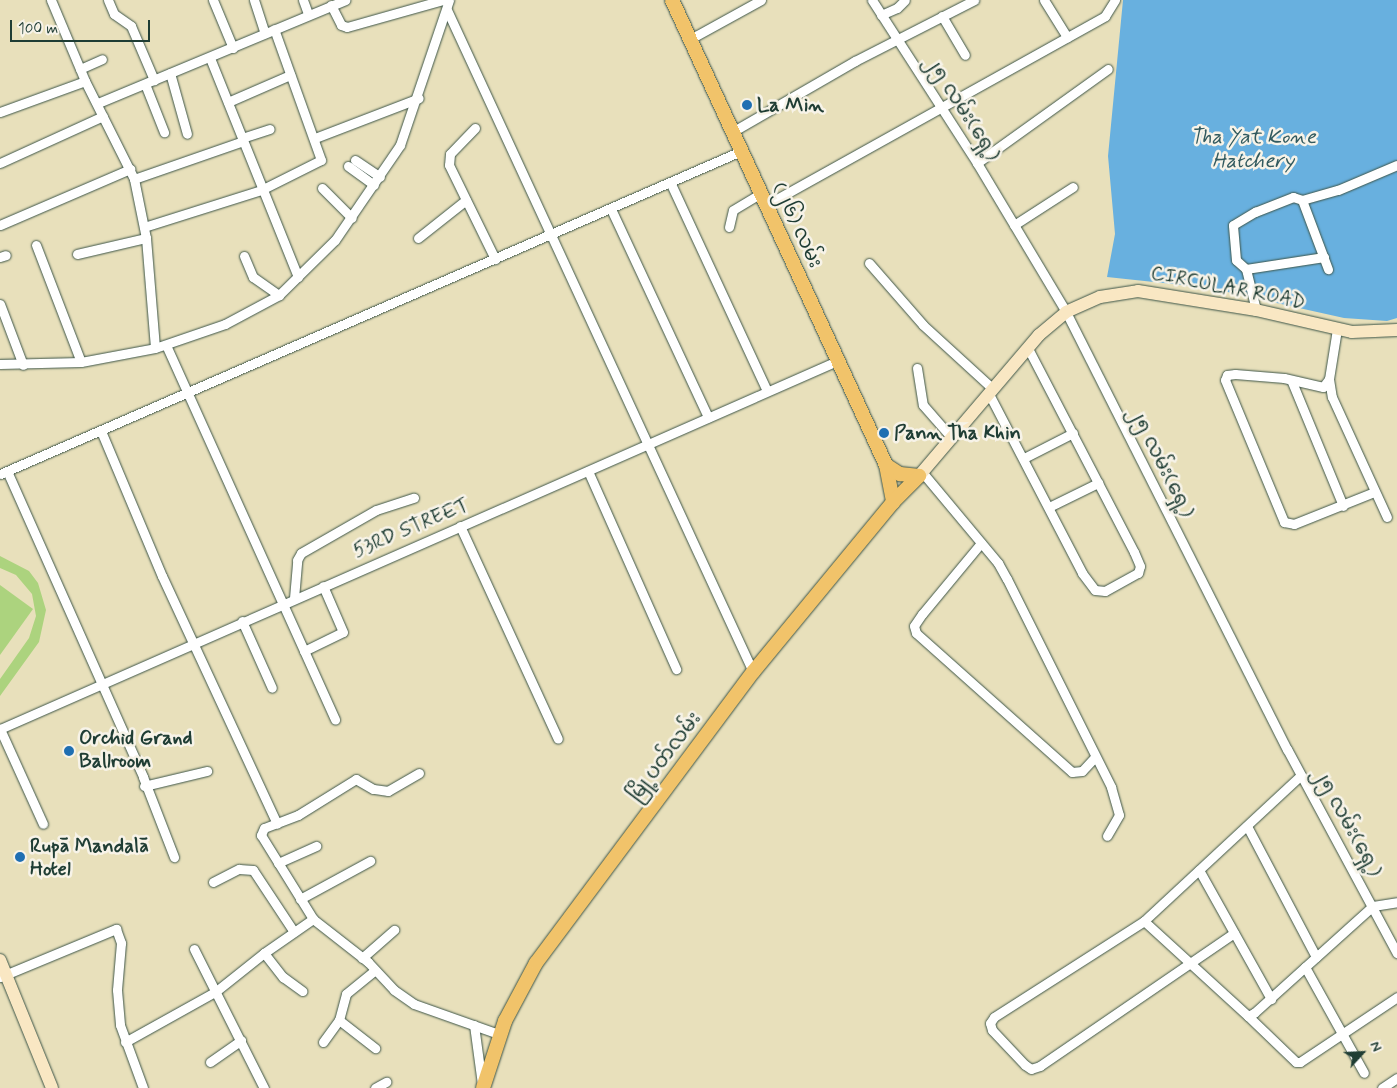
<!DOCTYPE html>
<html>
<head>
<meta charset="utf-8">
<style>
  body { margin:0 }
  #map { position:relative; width:1397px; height:1088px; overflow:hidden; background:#e8e0bb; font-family:Mynerve,"Noto Sans Myanmar",sans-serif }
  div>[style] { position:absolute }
  .green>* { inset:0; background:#acd37e }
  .water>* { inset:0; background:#68b0df }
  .roads { filter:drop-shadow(0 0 1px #3d5548) drop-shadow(0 0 1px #3d5548) }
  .street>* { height:9px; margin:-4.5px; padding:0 4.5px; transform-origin:4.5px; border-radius:4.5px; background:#fff }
  .secondary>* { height:12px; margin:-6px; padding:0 6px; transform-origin:6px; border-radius:6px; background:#f9e7c3 }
  .primary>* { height:14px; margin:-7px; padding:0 7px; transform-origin:7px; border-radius:7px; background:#f1c36a }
  .dots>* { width:14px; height:14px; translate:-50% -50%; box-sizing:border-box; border:2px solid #f7f3e8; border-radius:50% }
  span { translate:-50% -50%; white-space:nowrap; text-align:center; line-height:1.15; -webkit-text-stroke:5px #f7f3e8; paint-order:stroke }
  .poi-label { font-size:20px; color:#1f3d34; font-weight:700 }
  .left { translate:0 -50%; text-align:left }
  .street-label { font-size:20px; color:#1f3d34 }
  .water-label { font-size:21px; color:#315a5f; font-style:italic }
  .north { position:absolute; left:1337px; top:1028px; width:50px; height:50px; -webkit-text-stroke:4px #f7f3e8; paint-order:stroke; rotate:65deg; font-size:14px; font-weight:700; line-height:20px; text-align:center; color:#1f3d34 }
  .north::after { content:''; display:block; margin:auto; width:18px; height:22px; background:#1f3d34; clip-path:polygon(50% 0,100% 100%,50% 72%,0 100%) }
  .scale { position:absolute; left:10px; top:20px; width:140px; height:22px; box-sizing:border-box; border:2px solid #1f3d34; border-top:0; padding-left:6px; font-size:15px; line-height:18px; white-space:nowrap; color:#1f3d34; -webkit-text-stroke:4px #f7f3e8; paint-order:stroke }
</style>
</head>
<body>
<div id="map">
  <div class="green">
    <div style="clip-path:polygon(0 556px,29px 571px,38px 583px,46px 610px,39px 642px,0 696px,0 679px,29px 638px,36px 616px,32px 594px,16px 575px,0 568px)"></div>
    <div style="clip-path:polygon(0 585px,33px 609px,0 655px)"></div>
  </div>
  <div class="water">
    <div style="clip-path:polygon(1123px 0,1397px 0,1397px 318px,1387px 321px,1344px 318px,1210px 288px,1107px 277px,1115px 234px,1108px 156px)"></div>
  </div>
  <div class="roads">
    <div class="street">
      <div style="left:51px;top:0;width:88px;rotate:67.2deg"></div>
      <div style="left:85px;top:81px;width:110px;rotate:63.4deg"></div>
      <div style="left:134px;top:179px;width:60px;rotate:78.5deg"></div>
      <div style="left:146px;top:238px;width:110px;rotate:85.3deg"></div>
      <div style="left:108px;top:0;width:15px;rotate:67deg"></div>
      <div style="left:114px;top:14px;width:21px;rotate:35deg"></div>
      <div style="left:131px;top:26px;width:59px;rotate:66.9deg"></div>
      <div style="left:213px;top:0;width:52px;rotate:67.4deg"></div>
      <div style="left:254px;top:0;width:35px;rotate:72deg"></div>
      <div style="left:303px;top:0;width:15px;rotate:70deg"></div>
      <div style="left:872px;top:0;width:194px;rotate:57.2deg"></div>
      <div style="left:977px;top:163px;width:174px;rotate:59.1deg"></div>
      <div style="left:1066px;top:312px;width:490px;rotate:63.2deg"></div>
      <div style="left:1287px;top:749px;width:232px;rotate:61.7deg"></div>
      <div style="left:1044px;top:0;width:44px;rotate:58.1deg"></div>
      <div style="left:331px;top:5px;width:22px;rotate:63deg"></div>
      <div style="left:341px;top:25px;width:6px;rotate:18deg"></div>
      <div style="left:347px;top:27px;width:100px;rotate:-15.7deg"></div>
      <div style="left:447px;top:10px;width:729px;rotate:65.19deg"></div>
      <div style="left:881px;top:15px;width:17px;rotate:-24deg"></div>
      <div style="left:897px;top:8px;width:11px;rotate:-45deg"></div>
      <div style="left:942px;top:16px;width:45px;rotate:59.5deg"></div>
      <div style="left:690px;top:39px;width:81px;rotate:-28.8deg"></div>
      <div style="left:210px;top:58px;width:236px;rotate:68.1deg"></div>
      <div style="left:80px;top:69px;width:24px;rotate:-24deg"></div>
      <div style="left:170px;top:73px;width:63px;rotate:74.4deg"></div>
      <div style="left:145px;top:84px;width:52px;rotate:68.4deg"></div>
      <div style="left:228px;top:102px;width:68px;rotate:-23.5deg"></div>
      <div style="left:98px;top:103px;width:268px;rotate:-22.6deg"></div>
      <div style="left:0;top:112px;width:90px;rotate:-20deg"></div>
      <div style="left:475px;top:128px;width:36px;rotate:134deg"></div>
      <div style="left:450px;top:154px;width:11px;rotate:95deg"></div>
      <div style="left:449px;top:165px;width:105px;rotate:63.9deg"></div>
      <div style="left:732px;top:132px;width:142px;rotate:-30deg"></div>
      <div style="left:855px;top:61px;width:134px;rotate:-27.1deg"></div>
      <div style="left:242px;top:138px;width:29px;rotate:-18deg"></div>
      <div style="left:315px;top:138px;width:111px;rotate:-21deg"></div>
      <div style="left:355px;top:160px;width:30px;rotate:34deg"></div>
      <div style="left:0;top:163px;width:113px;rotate:-24.5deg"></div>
      <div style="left:977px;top:163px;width:161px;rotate:-35.7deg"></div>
      <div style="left:348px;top:166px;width:32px;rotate:36deg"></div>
      <div style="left:134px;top:179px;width:115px;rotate:-19.2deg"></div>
      <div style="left:671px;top:184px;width:228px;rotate:65.1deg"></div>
      <div style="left:322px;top:188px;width:42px;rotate:45deg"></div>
      <div style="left:1302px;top:200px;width:37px;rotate:-16deg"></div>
      <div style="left:1338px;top:190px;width:64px;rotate:-23deg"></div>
      <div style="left:766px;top:205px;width:388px;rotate:-29.1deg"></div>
      <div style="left:1105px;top:16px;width:19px;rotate:-58deg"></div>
      <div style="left:611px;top:209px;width:230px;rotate:65deg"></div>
      <div style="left:0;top:225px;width:142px;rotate:-23.3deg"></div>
      <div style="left:1014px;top:225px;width:70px;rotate:-32.8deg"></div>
      <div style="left:144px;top:227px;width:123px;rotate:-17.5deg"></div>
      <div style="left:261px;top:190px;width:67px;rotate:-26.6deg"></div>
      <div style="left:321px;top:160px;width:139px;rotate:-109.7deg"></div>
      <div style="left:729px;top:227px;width:17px;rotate:-77deg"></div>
      <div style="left:733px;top:210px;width:33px;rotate:-31deg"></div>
      <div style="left:418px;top:238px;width:61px;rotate:-38.4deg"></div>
      <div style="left:36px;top:245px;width:125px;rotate:69deg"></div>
      <div style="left:77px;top:254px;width:71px;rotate:-13.1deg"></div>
      <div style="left:244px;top:256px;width:23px;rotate:67deg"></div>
      <div style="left:253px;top:277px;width:32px;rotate:35deg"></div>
      <div style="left:0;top:257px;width:6px;rotate:-18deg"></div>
      <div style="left:869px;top:263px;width:82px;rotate:48.9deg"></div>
      <div style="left:923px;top:325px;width:95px;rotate:42.4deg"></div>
      <div style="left:1246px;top:269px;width:79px;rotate:-8.7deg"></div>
      <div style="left:0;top:304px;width:65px;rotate:69.3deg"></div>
      <div style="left:1256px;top:310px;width:42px;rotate:-103.7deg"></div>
      <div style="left:1246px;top:269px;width:13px;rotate:-138deg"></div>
      <div style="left:1236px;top:260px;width:35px;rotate:-95deg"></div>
      <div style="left:1233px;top:225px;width:26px;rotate:-31deg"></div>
      <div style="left:1255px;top:212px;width:41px;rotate:-21.5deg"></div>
      <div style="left:1293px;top:197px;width:9px;rotate:18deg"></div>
      <div style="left:1302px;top:200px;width:74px;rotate:69.4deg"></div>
      <div style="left:1337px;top:329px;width:51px;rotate:99.1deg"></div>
      <div style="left:1329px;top:379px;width:18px;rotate:81deg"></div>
      <div style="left:1332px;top:397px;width:132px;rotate:65.4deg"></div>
      <div style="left:166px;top:345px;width:411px;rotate:65.7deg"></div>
      <div style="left:0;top:364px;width:81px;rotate:-1.4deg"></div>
      <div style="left:81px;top:362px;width:75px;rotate:-10.7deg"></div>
      <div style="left:155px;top:348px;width:74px;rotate:-18.9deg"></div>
      <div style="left:225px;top:324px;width:61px;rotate:-28.2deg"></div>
      <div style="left:279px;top:295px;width:78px;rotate:-44.5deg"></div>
      <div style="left:335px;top:240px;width:115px;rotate:-55.6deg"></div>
      <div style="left:400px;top:145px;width:153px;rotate:-71.3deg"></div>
      <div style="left:917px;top:368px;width:37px;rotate:81deg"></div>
      <div style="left:923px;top:405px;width:43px;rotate:48.8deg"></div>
      <div style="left:1329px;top:379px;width:10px;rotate:127deg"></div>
      <div style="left:1323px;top:387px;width:40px;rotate:-167deg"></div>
      <div style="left:1284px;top:378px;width:49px;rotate:-175.3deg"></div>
      <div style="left:1235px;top:374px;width:8px;rotate:173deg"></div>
      <div style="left:1227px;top:375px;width:5px;rotate:112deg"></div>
      <div style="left:1225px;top:380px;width:154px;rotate:67.4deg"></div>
      <div style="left:1284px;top:522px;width:10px;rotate:11deg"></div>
      <div style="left:1294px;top:524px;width:86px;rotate:-21.8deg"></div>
      <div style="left:1292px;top:382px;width:134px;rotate:67.6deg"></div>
      <div style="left:989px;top:394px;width:202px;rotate:62.5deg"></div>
      <div style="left:1082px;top:573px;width:21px;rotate:53deg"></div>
      <div style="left:1095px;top:590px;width:10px;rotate:6deg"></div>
      <div style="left:1105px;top:591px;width:38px;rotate:-29deg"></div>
      <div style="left:1138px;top:573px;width:7px;rotate:-74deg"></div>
      <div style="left:1140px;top:566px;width:15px;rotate:-113deg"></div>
      <div style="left:1134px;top:552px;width:230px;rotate:-117.5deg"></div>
      <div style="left:101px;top:431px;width:157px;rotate:67.2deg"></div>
      <div style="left:162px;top:576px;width:273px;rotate:65.1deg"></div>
      <div style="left:1024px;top:458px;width:55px;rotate:-27deg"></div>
      <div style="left:7px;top:471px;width:335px;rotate:66deg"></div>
      <div style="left:143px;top:777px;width:86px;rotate:68.8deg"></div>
      <div style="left:588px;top:471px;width:217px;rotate:66deg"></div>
      <div style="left:922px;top:472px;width:119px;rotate:50.1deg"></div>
      <div style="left:998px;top:563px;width:18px;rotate:61deg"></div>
      <div style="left:1007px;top:579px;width:233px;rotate:63.4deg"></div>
      <div style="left:1111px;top:787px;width:29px;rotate:74deg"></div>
      <div style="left:1119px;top:815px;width:24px;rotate:120deg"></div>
      <div style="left:0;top:474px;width:808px;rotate:-23.55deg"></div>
      <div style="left:1049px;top:507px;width:55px;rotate:-26.1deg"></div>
      <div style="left:460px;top:526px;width:234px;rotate:65.3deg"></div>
      <div style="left:981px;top:543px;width:92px;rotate:129.7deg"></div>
      <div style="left:922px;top:614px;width:14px;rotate:124deg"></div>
      <div style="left:914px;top:626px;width:7px;rotate:74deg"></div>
      <div style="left:916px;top:633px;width:209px;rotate:41.7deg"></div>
      <div style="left:1072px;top:772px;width:10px;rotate:-6deg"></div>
      <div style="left:1082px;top:771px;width:19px;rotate:-47deg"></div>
      <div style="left:294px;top:598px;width:38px;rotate:-85deg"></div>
      <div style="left:297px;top:560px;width:8px;rotate:-60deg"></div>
      <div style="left:301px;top:553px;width:86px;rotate:-29.8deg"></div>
      <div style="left:376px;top:510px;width:40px;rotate:-18deg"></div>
      <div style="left:242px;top:621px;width:73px;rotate:65.9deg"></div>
      <div style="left:304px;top:651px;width:43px;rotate:-26deg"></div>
      <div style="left:343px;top:632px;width:50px;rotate:-113.5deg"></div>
      <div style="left:0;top:729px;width:914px;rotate:-23.73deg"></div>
      <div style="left:0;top:729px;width:104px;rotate:65.6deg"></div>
      <div style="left:419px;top:773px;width:36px;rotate:150deg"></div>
      <div style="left:388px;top:791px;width:15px;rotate:-172deg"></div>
      <div style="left:373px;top:789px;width:20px;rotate:-150deg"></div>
      <div style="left:356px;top:779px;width:68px;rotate:148.2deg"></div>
      <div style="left:298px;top:815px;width:36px;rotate:159deg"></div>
      <div style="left:264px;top:828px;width:8px;rotate:113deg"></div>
      <div style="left:261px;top:835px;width:99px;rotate:58.2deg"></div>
      <div style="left:313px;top:919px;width:70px;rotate:38deg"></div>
      <div style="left:368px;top:962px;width:38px;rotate:47deg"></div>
      <div style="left:394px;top:990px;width:24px;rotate:35deg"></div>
      <div style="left:414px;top:1004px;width:92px;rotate:19.6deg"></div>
      <div style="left:144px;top:786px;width:65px;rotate:-13.4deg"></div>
      <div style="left:1247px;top:826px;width:148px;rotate:62.2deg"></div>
      <div style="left:278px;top:863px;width:42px;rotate:-24.1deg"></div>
      <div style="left:1199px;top:870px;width:148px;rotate:60.8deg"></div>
      <div style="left:213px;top:882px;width:29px;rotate:-27deg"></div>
      <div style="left:239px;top:869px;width:14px;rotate:4deg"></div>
      <div style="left:253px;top:870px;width:74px;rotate:56.5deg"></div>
      <div style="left:300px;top:899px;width:80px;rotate:-28.5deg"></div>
      <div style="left:1144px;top:921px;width:141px;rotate:42.4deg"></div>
      <div style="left:1248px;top:1016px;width:7px;rotate:-27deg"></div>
      <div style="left:1254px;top:1013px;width:160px;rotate:-42deg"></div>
      <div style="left:1373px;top:906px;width:24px;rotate:-9deg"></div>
      <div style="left:1234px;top:933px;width:235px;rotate:145.6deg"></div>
      <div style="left:1040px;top:1066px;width:9px;rotate:162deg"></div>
      <div style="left:1031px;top:1069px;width:7px;rotate:-146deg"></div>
      <div style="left:1025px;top:1065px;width:48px;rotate:-133.3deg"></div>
      <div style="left:992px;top:1030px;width:7px;rotate:-106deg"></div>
      <div style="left:990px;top:1023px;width:7px;rotate:-56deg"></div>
      <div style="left:994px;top:1017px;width:178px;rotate:-32.6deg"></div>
      <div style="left:1144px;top:921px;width:214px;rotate:-42.9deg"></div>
      <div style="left:194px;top:949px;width:156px;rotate:63.3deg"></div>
      <div style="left:264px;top:953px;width:31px;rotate:52deg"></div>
      <div style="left:283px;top:977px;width:24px;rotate:36deg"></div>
      <div style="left:362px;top:958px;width:43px;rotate:-41.2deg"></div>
      <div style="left:1305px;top:967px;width:121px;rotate:60.9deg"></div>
      <div style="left:374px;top:971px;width:36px;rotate:141deg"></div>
      <div style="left:346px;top:994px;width:27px;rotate:105deg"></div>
      <div style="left:339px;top:1020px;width:46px;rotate:37.9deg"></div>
      <div style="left:0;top:977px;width:126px;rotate:-22.5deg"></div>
      <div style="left:116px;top:929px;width:15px;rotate:70deg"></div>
      <div style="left:121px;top:943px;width:47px;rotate:94.9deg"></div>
      <div style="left:117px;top:990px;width:35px;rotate:85deg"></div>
      <div style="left:120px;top:1025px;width:67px;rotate:69.9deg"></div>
      <div style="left:1248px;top:1016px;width:66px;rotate:43.8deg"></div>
      <div style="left:1296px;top:1062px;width:4px"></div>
      <div style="left:1300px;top:1062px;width:117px;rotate:-33.8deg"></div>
      <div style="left:474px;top:1025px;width:60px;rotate:82.3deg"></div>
      <div style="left:125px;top:1042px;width:103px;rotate:-29.1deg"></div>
      <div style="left:215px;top:992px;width:63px;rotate:-38.5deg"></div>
      <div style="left:264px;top:953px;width:60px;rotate:-34.8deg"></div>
      <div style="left:323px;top:1042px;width:27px;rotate:-54deg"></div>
      <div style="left:210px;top:1062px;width:38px;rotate:-35deg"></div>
      <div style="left:375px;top:1088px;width:13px;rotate:-29deg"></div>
      <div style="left:1382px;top:1088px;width:18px;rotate:-34deg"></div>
    </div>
    <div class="secondary">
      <div style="left:919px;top:476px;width:185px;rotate:-49.6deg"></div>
      <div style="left:1039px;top:335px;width:35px;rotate:-40deg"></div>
      <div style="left:1066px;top:312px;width:37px;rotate:-24deg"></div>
      <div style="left:1100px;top:297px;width:38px;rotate:-9deg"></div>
      <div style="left:1138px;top:291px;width:120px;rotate:9.1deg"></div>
      <div style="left:1256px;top:310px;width:98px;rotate:12.9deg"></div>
      <div style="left:1352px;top:332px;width:45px;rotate:-2.5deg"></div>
      <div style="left:0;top:960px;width:138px;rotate:67.9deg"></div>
    </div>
    <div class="primary">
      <div style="left:672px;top:0;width:512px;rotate:65.29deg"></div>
      <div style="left:886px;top:465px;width:38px;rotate:79deg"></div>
      <div style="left:886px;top:465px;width:17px;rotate:33deg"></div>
      <div style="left:900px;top:474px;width:19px;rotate:6deg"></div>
      <div style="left:483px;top:1088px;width:71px;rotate:-71.8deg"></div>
      <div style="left:505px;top:1021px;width:66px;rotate:-61.9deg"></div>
      <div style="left:536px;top:963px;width:363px;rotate:-53.3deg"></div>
      <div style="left:753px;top:672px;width:220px;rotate:-50.5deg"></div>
      <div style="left:893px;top:502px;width:37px;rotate:-45deg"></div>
    </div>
  </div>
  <div class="dots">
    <div style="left:747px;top:105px;background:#1f6fb2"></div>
    <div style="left:884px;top:433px;background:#1f6fb2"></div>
    <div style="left:69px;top:751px;background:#1f6fb2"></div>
    <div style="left:20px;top:857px;background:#1f6fb2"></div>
  </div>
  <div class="poi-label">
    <span class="left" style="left:757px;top:105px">La Min</span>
    <span class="left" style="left:894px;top:433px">Pann Tha Khin</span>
    <span class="left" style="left:79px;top:750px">Orchid Grand<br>Ballroom</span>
    <span class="left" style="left:30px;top:858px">Rupā Mandalā<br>Hotel</span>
  </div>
  <div class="street-label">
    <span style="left:962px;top:108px;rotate:57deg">၂၅ လမ်း(ရှေ့)</span>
    <span style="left:797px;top:225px;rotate:65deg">(၂၆) လမ်း</span>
    <span style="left:1228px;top:288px;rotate:11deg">CIRCULAR ROAD</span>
    <span style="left:1161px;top:462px;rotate:63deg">၂၅ လမ်း(ရှေ့)</span>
    <span style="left:411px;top:528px;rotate:-23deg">53RD STREET</span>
    <span style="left:665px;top:757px;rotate:-53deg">မြို့ပတ်လမ်း</span>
    <span style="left:1347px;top:822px;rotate:61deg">၂၅ လမ်း(ရှေ့)</span>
  </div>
  <div class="water-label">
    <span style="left:1253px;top:149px">Tha Yat Kone<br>Hatchery</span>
  </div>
  <div class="north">N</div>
  <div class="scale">100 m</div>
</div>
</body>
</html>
